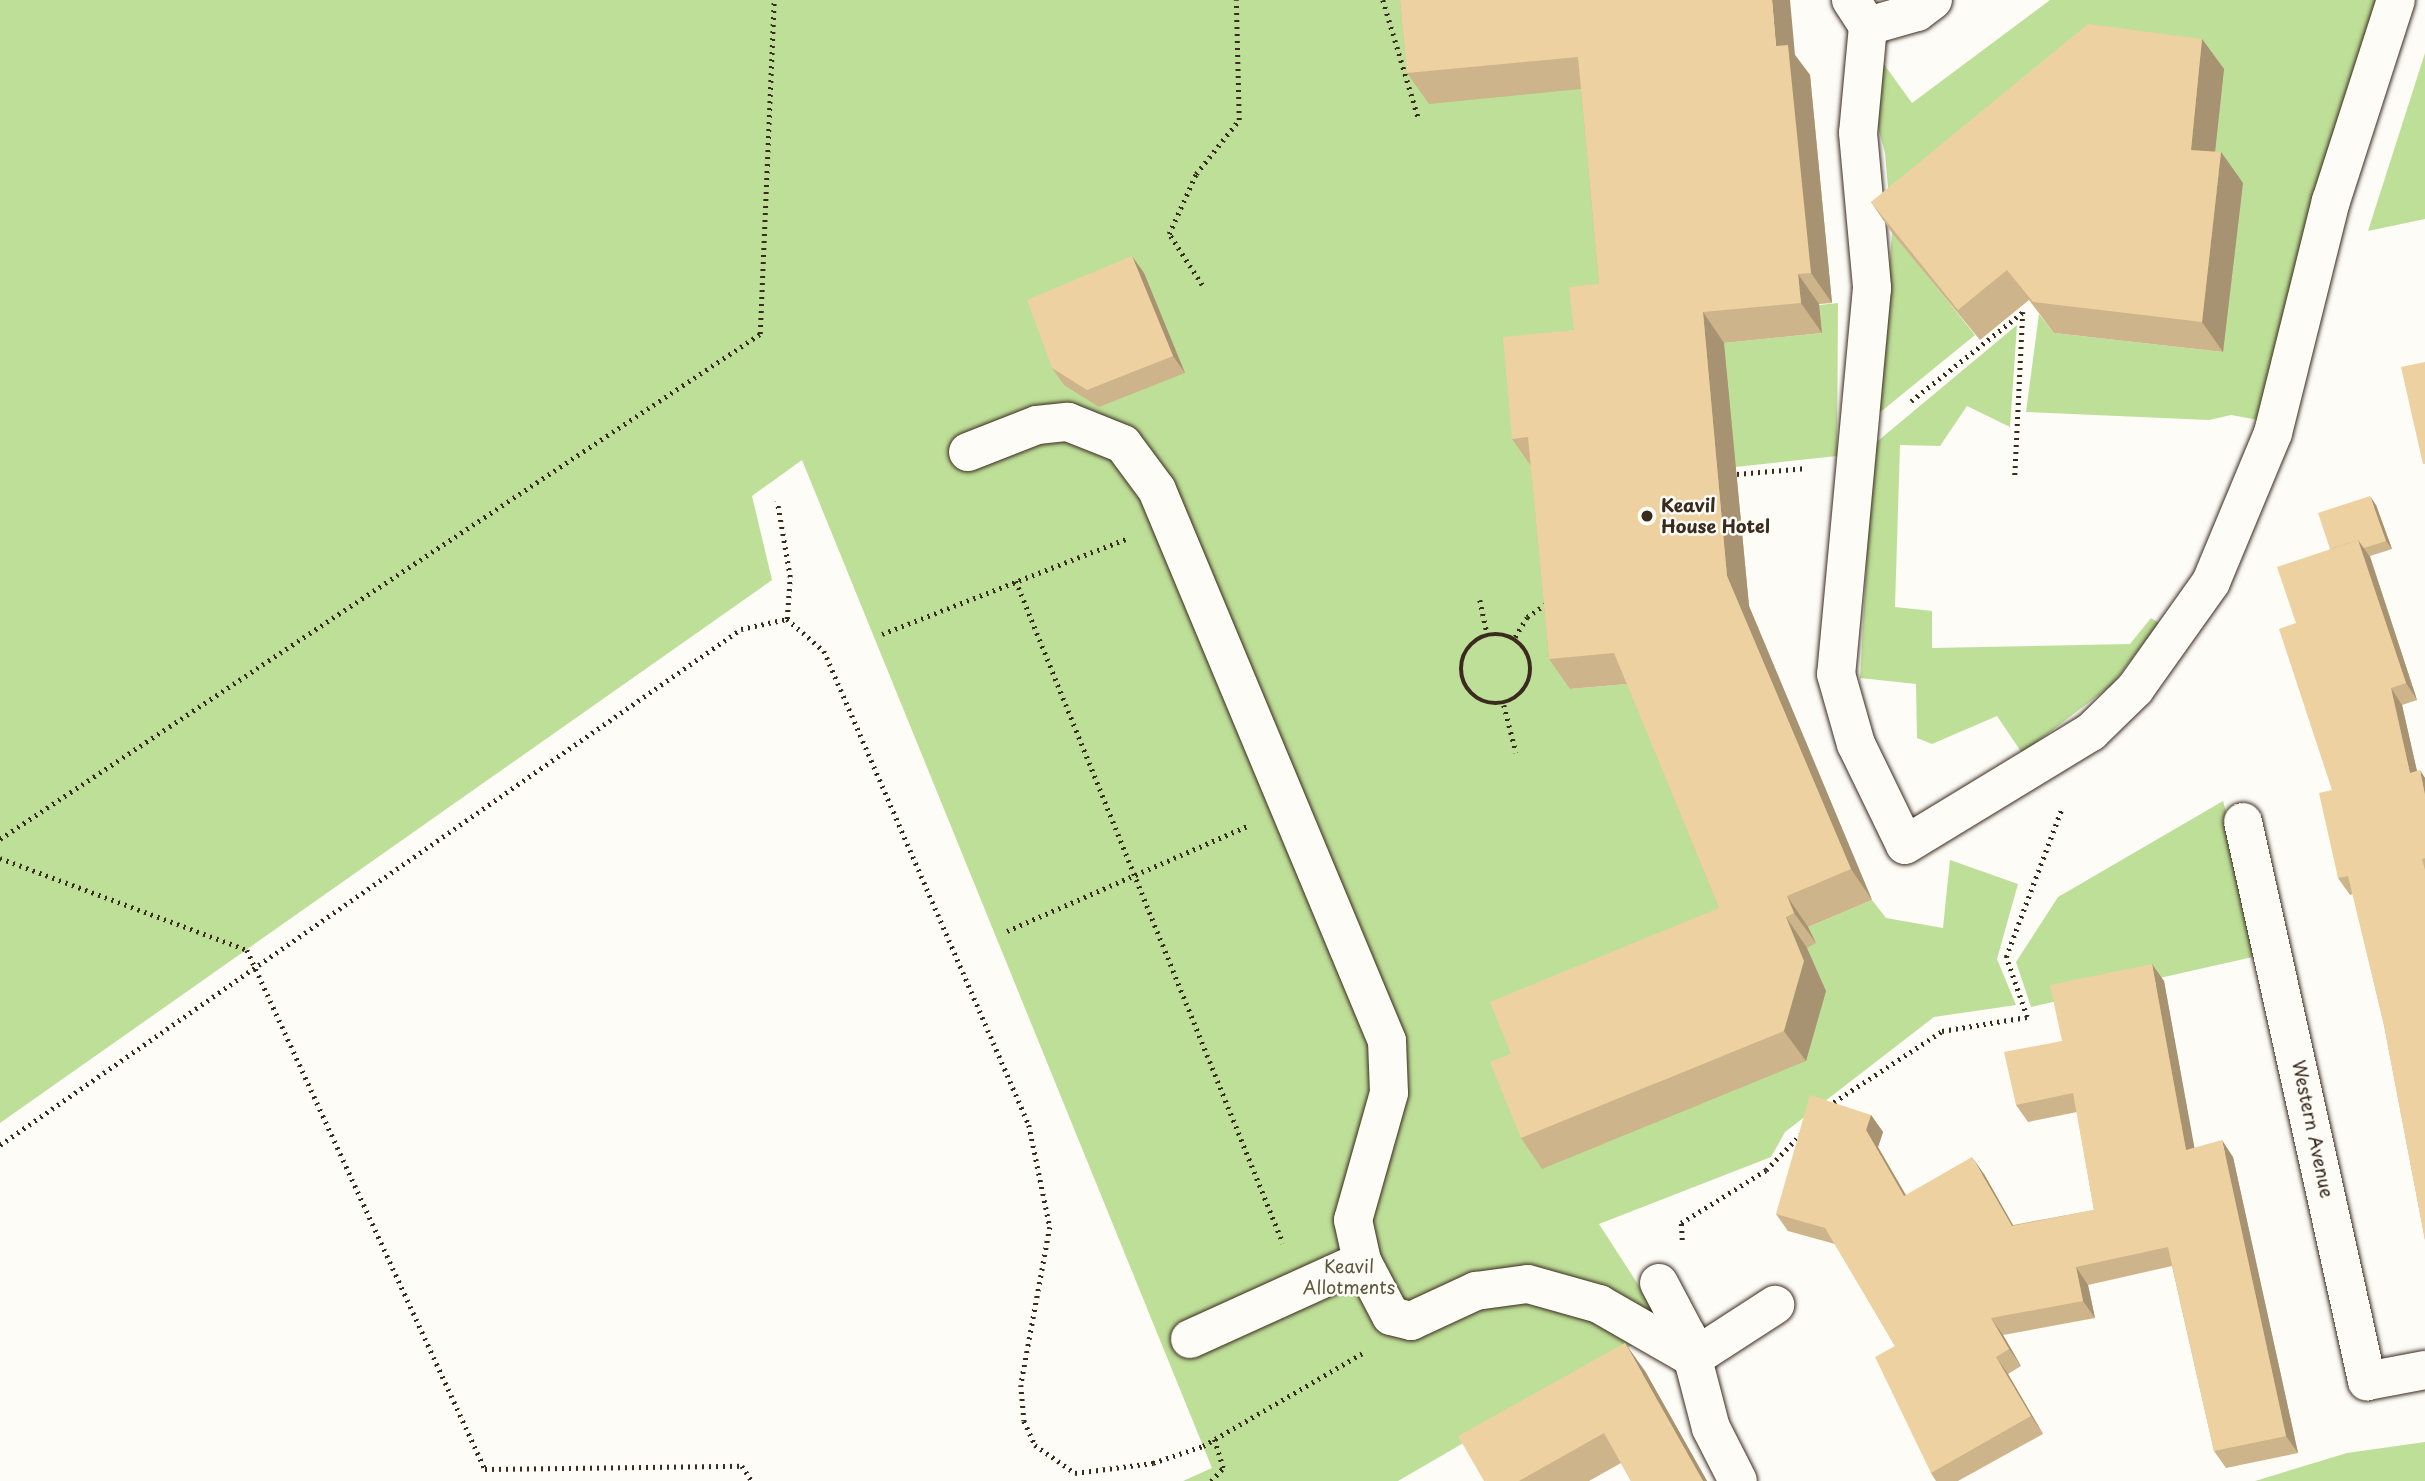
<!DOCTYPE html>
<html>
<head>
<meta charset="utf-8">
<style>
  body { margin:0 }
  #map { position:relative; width:2425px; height:1481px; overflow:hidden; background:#fdfcf7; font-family:"Playpen Sans",sans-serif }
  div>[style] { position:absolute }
  .green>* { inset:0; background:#bedf98 }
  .path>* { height:4.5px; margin-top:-2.25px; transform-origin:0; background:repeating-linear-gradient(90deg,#3b2a1e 0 2px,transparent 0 7px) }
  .path>.ring { margin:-2.25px; padding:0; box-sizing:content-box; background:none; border:4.5px solid #3b2a1e; border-radius:50% }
  .roads { filter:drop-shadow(0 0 2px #3b2a1e) drop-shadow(0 0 2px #3b2a1e) }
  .minor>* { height:38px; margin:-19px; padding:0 19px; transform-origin:19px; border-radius:19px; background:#fdfcf7 }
  .wall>* { inset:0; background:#cdb48a }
  .shaded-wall>* { inset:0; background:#a79271 }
  .building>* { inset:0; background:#eed1a1 }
  .dots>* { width:19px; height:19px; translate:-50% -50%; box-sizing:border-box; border:4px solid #fdfcf7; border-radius:50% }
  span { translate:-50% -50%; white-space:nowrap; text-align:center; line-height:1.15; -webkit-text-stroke:5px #fdfcf7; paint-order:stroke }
  .poi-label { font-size:18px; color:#3b2a1e; font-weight:700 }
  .left { translate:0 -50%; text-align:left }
  .street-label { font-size:18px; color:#3b2a1e }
  .park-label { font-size:18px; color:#5c573c }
</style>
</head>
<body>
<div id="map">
  <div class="green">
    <div style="clip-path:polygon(0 0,1419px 0,1599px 88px,1621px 314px,1570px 689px,1649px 682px,1826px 991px,1807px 948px,1808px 927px,1872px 900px,1886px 918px,1943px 928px,1950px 860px,2018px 884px,1997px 959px,2016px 1005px,1934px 1017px,1785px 1132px,1771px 1157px,1599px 1224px,1665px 1326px,1398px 1481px,1183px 1481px,1212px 1468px,802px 460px,752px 496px,772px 580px,0 1123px)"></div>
    <div style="clip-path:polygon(2050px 0,2380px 0,2264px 421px,2231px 415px,2209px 420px,2026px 412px,2039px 314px,2054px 333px,2223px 352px,1893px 233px,1975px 335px,1878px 414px,1892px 233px,1885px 153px,1873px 109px,1883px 63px,1912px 103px)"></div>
    <div style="clip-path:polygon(2425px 53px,2425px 219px,2368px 231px)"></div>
    <div style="clip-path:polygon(1838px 303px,1837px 456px,1735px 467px,1724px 343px,1822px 333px,1819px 305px)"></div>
    <div style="clip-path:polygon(2017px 325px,2010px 427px,1967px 406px,1940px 446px,1900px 445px,1895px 607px,1932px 611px,1932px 648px,2130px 644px,2151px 618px,2159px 623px,2112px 685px,2022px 753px,1997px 716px,1932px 744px,1917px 738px,1916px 684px,1860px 678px,1873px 445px)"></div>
    <div style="clip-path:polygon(2223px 801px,2266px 954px,2031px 1007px,2016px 962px,2058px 897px)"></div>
    <div style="clip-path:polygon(2425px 1442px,2425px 1481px,2255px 1481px,2347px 1453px)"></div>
  </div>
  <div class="path">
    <div style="left:1383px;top:0;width:125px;rotate:73.3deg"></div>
    <div style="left:1202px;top:285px;width:61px;rotate:-122.9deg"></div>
    <div style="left:1169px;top:234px;width:66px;rotate:-65.8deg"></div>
    <div style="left:1196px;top:174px;width:69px;rotate:-51.5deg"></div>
    <div style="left:1239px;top:120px;width:120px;rotate:-91.4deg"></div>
    <div style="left:1911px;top:401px;width:143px;rotate:-38.5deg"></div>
    <div style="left:2023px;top:312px;width:163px;rotate:92.8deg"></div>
    <div style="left:1737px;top:474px;width:70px;rotate:-4.9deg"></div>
    <div style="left:1016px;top:581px;width:714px;rotate:68.03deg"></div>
    <div style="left:1480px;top:600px;width:34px;rotate:78deg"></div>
    <div style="left:787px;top:619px;width:49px;rotate:40.9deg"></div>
    <div style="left:824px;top:651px;width:516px;rotate:66.61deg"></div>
    <div style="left:1029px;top:1125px;width:104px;rotate:78.4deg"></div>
    <div style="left:1050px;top:1227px;width:161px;rotate:100.4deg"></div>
    <div style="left:1021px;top:1385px;width:36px;rotate:85deg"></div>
    <div style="left:1024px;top:1421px;width:26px;rotate:65deg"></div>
    <div style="left:1035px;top:1445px;width:49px;rotate:35deg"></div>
    <div style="left:1075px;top:1473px;width:79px;rotate:-7.3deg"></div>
    <div style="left:1153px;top:1463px;width:53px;rotate:-18.8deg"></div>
    <div style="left:1203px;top:1446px;width:185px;rotate:-30.2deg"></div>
    <div style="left:882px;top:634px;width:262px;rotate:-21.3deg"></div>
    <div class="ring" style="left:1461px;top:634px;width:65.5px;height:65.5px"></div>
    <div style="left:1515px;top:637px;width:23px;rotate:-59deg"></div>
    <div style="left:1527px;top:617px;width:24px;rotate:-35deg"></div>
    <div style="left:1504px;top:705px;width:49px;rotate:75.7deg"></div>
    <div style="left:0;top:839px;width:912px;rotate:-33.6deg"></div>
    <div style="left:760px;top:334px;width:334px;rotate:-87.6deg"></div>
    <div style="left:0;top:858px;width:264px;rotate:20.4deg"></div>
    <div style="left:247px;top:950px;width:571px;rotate:65.37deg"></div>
    <div style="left:485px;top:1469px;width:257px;rotate:-0.7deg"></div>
    <div style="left:742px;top:1466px;width:18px;rotate:56deg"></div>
    <div style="left:1007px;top:931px;width:262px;rotate:-23.6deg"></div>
    <div style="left:1828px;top:1106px;width:136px;rotate:-33.3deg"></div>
    <div style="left:1942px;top:1031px;width:86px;rotate:-9.4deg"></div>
    <div style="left:2027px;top:1017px;width:64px;rotate:-109.3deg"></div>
    <div style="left:2006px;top:957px;width:159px;rotate:-69.4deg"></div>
    <div style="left:0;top:1145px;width:903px;rotate:-34.85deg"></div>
    <div style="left:741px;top:629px;width:47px;rotate:-12.3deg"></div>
    <div style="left:787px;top:619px;width:42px;rotate:-85.9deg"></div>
    <div style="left:790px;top:577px;width:77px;rotate:-99.7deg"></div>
    <div style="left:1682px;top:1240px;width:17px;rotate:-93deg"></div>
    <div style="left:1681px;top:1223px;width:100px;rotate:-31.9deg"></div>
    <div style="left:1766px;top:1170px;width:49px;rotate:-45.8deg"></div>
    <div style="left:1211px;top:1481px;width:18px;rotate:-47deg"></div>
    <div style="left:1223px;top:1468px;width:30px;rotate:-107deg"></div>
  </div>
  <div class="roads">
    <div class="minor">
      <div style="left:1851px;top:0;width:31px;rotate:57deg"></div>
      <div style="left:1868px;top:26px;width:107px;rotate:95.3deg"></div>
      <div style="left:1858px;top:133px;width:156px;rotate:84.8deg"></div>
      <div style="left:1872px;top:288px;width:388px;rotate:95.3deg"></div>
      <div style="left:1836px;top:674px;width:73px;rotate:74.1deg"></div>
      <div style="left:1856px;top:744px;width:112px;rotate:64.1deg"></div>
      <div style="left:1905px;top:845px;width:218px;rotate:-31.3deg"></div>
      <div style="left:2091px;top:732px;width:62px;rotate:-44.3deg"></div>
      <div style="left:2135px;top:689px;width:131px;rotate:-54.6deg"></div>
      <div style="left:2211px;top:582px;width:161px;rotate:-67.4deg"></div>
      <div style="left:2273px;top:433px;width:239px;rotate:-76deg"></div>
      <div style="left:2331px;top:201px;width:211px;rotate:-72.1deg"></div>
      <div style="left:1868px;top:26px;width:51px;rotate:-15.9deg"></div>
      <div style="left:1917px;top:12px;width:20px;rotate:-37deg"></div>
      <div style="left:968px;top:452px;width:74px;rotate:-21.4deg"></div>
      <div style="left:1037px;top:425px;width:31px;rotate:-6deg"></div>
      <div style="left:1068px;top:422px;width:59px;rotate:21.8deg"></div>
      <div style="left:1123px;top:444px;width:57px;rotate:53.5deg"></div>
      <div style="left:1157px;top:490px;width:597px;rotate:67.34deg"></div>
      <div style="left:1387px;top:1041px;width:52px;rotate:87.8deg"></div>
      <div style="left:1389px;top:1093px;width:132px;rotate:105.8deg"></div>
      <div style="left:1353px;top:1220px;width:42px;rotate:77.6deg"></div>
      <div style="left:1362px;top:1261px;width:62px;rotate:62.2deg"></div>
      <div style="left:1391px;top:1316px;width:21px;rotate:14deg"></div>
      <div style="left:1411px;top:1321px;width:72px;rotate:-24.8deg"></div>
      <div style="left:1476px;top:1291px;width:52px;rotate:-7.7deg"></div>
      <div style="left:1528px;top:1284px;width:74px;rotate:15.7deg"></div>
      <div style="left:1599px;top:1304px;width:108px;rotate:29.9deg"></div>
      <div style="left:1693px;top:1358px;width:98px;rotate:-32.9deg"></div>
      <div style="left:2243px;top:822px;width:573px;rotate:77.49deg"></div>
      <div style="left:2367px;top:1381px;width:59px;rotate:-10.7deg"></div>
      <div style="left:1659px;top:1283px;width:60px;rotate:62.2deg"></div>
      <div style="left:1687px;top:1336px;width:95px;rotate:75.4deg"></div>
      <div style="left:1711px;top:1428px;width:59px;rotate:63deg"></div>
      <div style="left:1190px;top:1339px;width:189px;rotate:-24.4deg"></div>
    </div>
  </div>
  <div class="wall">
    <div style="clip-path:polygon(1400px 0,1795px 55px,1810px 75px,1832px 303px,1819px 304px,1822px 333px,1724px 343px,1749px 606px,1872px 900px,1808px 927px,1816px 943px,1807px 948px,1826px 991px,1806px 1061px,1542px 1169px,1521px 1138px,1511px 1054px,1719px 908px,1627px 684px,1570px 689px,1549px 659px,1531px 466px,1512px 439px,1599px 284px,1581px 89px,1429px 104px,1407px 73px)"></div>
    <div style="clip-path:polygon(2202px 39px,2224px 69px,2215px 152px,2221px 152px,2243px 183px,2223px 352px,2054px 333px,2029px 300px,1980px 340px,1892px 233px,1871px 202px)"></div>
    <div style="clip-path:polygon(1144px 273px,1185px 373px,1099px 407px,1064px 385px,1052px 368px)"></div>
    <div style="clip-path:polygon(2376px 505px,2392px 549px,2370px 556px,2417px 700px,2402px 705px,2417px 771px,2425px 778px,2425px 1240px,2384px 1025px,2353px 894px,2350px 895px,2338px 878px,2332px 790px,2296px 623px,2330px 549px)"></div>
    <div style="clip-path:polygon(2164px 981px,2194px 1148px,2233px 1157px,2298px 1453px,2226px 1468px,2214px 1451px,2172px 1266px,2088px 1285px,2095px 1318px,2003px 1335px,2021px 1366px,2008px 1374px,2043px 1434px,1958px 1481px,1936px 1481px,1931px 1473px,1895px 1346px,1835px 1244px,1788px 1231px,1776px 1214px,1871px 1115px,1883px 1132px,1878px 1147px,1906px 1195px,1984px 1174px,2013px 1225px,2094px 1210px,2077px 1112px,2028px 1122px,2016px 1105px,2062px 1041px)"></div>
    <div style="clip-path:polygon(1645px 1371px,1707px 1481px,1631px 1481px,1621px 1463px,1589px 1481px,1484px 1481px)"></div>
  </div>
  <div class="shaded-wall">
    <div style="clip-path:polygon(1772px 0,1790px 0,1795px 55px,1810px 75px,1832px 303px,1811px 273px,1776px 46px)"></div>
    <div style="clip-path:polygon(2202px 39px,2224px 69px,2212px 180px,2191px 150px)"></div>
    <div style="clip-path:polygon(2221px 152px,2243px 183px,2223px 352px,2202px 322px)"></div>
    <div style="clip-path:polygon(1132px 256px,1144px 273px,1185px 373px,1173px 356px)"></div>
    <div style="clip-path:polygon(1798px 274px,1819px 304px,1822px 333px,1801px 303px)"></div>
    <div style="clip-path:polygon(1703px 312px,1724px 343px,1749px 606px,1872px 900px,1851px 869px,1727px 576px)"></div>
    <div style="clip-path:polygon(2370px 496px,2376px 505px,2392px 549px,2386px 541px)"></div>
    <div style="clip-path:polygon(2358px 540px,2370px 557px,2417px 700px,2406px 683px)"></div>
    <div style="clip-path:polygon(2391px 688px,2402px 705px,2421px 789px,2410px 773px)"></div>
    <div style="clip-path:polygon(2420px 770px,2425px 778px,2425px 795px)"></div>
    <div style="clip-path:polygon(1787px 896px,1808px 927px,1816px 943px,1794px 913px)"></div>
    <div style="clip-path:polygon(1786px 917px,1807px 948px,1826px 991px,1806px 1061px,1784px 1031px)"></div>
    <div style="clip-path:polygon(2152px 964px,2164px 981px,2198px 1167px,2186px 1150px)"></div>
    <div style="clip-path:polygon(1871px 1115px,1883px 1132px,1878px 1147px,1916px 1213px,1904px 1196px,1866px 1130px)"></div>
    <div style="clip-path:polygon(2222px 1140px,2233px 1157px,2298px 1453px,2286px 1436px)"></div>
    <div style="clip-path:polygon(1972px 1157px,1984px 1174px,2023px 1243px,2012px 1226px)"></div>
    <div style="clip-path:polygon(2076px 1267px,2088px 1285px,2095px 1318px,2083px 1301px)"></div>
    <div style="clip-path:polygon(1991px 1318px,2003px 1335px,2021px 1366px,2009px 1349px)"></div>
    <div style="clip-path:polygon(1625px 1343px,1645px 1371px,1707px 1481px,1703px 1481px)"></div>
    <div style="clip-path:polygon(1996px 1357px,2008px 1374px,2043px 1434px,2031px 1416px)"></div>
  </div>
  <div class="building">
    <div style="clip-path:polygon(1400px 0,1772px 0,1776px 46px,1788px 45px,1811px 273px,1798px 274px,1801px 303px,1703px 312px,1727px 576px,1851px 869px,1787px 896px,1794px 913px,1786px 917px,1804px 961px,1784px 1031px,1521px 1138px,1490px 1062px,1511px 1054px,1490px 1002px,1719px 908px,1614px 653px,1549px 659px,1528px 437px,1512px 439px,1503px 337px,1574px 330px,1569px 287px,1599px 284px,1578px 57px,1407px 73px)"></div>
    <div style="clip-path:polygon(2088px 24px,2202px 39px,2191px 150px,2221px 152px,2202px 322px,2033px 302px,2007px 270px,1958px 310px,1871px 202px)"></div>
    <div style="clip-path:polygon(1132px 256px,1173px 356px,1087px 390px,1052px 368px,1027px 300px)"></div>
    <div style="clip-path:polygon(2425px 362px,2425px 464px,2423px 464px,2401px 367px)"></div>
    <div style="clip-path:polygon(2370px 496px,2386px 541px,2364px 548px,2358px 540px,2330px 549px,2318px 513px)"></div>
    <div style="clip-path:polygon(2358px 540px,2406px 683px,2391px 688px,2410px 773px,2420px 770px,2425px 795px,2425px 858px,2422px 859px,2425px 870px,2425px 1240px,2384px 1025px,2348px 876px,2338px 878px,2319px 793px,2332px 790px,2279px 629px,2296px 623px,2277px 567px)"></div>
    <div style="clip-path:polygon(2152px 964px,2186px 1150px,2222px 1140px,2286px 1436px,2214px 1451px,2168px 1247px,2076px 1267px,2083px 1301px,1991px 1318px,2009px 1349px,1996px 1357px,2031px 1416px,1931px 1473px,1875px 1357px,1895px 1346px,1825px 1228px,1776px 1214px,1810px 1095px,1871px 1115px,1866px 1130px,1904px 1196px,1972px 1157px,2012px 1226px,2094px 1210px,2073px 1093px,2016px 1105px,2004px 1052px,2062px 1041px,2050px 985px)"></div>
    <div style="clip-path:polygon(1625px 1343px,1703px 1481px,1631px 1481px,1604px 1433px,1519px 1481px,1484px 1481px,1458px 1436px)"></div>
  </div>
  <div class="dots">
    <div style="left:1647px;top:516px;background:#3b2a1e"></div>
  </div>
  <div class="poi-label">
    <span class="left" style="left:1661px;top:516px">Keavil<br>House Hotel</span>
  </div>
  <div class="street-label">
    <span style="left:2313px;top:1129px;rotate:78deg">Western Avenue</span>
  </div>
  <div class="park-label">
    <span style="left:1349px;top:1277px">Keavil<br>Allotments</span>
  </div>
</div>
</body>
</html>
